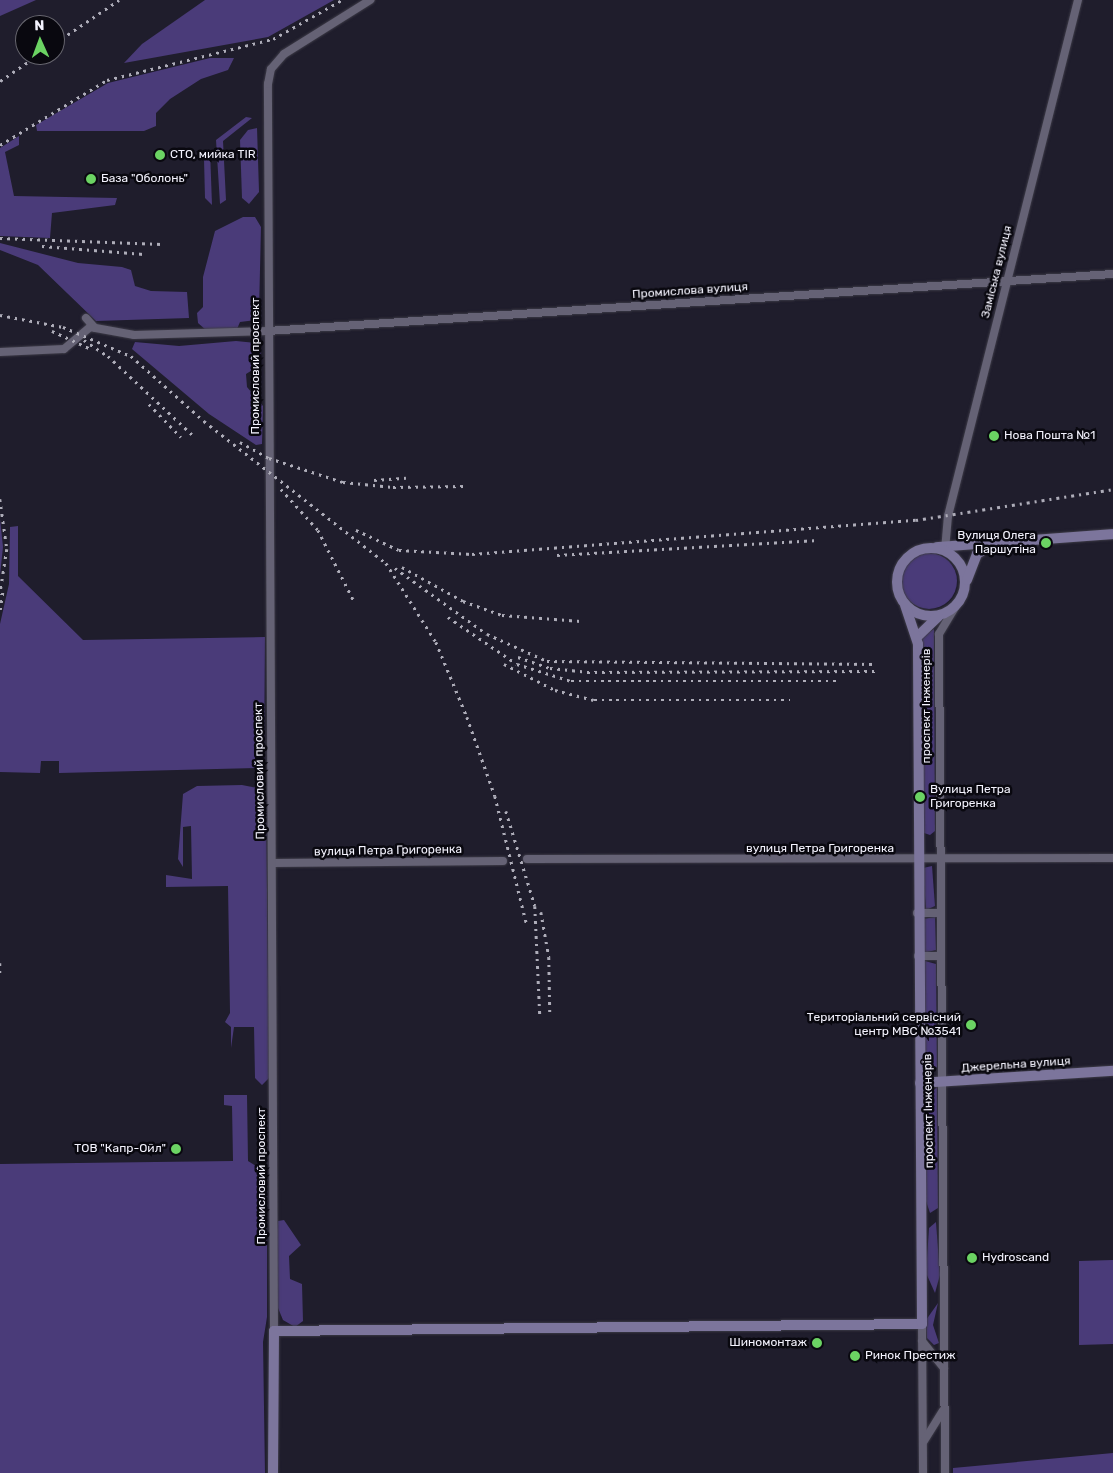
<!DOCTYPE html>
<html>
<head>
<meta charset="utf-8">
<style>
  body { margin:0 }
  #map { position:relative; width:1113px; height:1473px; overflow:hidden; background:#1f1d2c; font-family:Rubik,sans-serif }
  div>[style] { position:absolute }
  .green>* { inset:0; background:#4a3b79 }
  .round { border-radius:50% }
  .roads { filter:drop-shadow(0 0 1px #3d3b47) drop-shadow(0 0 1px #3d3b47) }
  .street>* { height:8px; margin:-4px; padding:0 4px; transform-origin:4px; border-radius:4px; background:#656275 }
  .secondary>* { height:10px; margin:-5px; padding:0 5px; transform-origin:5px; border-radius:5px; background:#7c759c }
  .secondary>.ring { margin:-5px; padding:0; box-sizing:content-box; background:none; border:10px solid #7c759c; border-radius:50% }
  .rail>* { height:2.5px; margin-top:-1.25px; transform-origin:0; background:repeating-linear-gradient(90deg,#aeadb9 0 2.5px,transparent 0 7.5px) }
  .dots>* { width:14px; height:14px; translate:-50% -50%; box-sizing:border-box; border:2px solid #09080f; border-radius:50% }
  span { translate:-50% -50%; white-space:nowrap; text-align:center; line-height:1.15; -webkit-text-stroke:5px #09080f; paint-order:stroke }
  .poi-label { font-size:12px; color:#f4f3fe }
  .left { translate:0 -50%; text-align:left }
  .right { translate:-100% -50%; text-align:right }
  .street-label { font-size:12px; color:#f4f3fe }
  .north { position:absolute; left:15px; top:15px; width:50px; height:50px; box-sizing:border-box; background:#09080f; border:1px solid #67666f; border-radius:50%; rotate:358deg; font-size:14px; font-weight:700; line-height:20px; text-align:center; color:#f4f3fe }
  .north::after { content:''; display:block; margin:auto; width:18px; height:22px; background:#6bd363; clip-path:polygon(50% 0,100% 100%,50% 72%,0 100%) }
</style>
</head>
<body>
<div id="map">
  <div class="green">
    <div style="clip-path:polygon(0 0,36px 0,0 16px)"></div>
    <div style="clip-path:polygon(205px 0,334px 0,268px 37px,124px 63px,142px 44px)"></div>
    <div style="clip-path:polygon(210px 58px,234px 58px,228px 70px,201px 79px,170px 99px,156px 113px,156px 126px,144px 131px,37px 131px,36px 125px,108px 83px)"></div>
    <div style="clip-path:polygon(246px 117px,252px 118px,223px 141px,226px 200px,220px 204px,216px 140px)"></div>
    <div style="clip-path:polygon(257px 128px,259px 192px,249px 204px,242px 198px,240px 140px,248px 130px)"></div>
    <div style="clip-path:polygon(19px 136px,19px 145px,5px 152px,14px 196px,117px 198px,115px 205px,52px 213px,50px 238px,0 236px,0 148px)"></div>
    <div style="clip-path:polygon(210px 150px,212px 205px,205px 198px,204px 159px)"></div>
    <div style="clip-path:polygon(243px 217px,255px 217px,261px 227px,259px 312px,256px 320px,240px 322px,237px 329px,207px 331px,198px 323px,197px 313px,203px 307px,203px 277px,215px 231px)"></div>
    <div style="clip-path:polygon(0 243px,78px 263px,122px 267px,131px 270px,135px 286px,151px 291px,187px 292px,189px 318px,96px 321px,38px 265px,0 250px)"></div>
    <div style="clip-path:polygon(236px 341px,257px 343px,261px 354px,259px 366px,246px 374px,247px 387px,263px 406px,262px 444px,256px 445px,209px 414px,132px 349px,135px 342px,179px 346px)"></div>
    <div style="clip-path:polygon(0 519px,3px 547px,0 575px)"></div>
    <div style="clip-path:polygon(18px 526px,18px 576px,83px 640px,265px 637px,264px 764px,257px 768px,59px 773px,59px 761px,41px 761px,40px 773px,0 772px,0 624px,9px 584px,10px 527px)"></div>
    <div class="round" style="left:901px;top:553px;width:56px;height:56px"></div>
    <div style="clip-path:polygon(934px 629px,935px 831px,930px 835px,924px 833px,920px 637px)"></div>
    <div style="clip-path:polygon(242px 785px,257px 788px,266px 797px,269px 1078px,262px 1085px,255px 1078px,254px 1027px,234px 1027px,231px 1048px,231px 1027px,225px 1022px,230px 1013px,228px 886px,166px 887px,166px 875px,192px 879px,191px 826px,183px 827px,183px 867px,178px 859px,183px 794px,197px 786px)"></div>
    <div style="clip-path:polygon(932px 866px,935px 906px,926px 910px,923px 868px)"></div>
    <div style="clip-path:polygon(935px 917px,936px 950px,923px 953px,923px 919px)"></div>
    <div style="clip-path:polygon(925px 961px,936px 964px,937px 1067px,929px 1072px,925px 1069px)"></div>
    <div style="clip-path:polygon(937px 1087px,938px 1208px,930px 1213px,926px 1201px,925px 1099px)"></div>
    <div style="clip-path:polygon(224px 1095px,247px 1095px,248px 1161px,267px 1173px,267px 1317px,263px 1342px,265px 1473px,0 1473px,0 1164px,233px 1161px,232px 1106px,224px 1105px)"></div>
    <div style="clip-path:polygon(284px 1220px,301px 1245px,289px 1256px,290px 1279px,302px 1284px,303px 1321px,295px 1327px,283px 1320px,278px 1308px,277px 1232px,278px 1221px)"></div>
    <div style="clip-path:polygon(936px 1222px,940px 1275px,935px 1293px,926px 1273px,929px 1228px)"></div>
    <div style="clip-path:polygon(1113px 1260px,1113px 1344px,1079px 1345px,1079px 1261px)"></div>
    <div style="clip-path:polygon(938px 1303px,933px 1325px,939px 1343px,934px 1345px,927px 1338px,926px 1320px)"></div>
    <div style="clip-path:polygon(1113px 1453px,1113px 1473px,953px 1473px,953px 1468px)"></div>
  </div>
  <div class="roads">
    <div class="street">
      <div style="left:86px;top:318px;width:13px;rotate:48deg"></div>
      <div style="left:0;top:352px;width:64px;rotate:-2.7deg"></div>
      <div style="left:64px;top:349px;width:34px;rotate:-40deg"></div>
      <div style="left:90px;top:327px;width:45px;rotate:10.3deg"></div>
      <div style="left:134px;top:335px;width:134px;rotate:-1.7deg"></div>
      <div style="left:268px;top:331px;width:847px;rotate:-3.86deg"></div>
      <div style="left:945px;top:550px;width:34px;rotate:-85deg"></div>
      <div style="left:948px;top:516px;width:532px;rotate:-75.86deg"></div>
      <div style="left:527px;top:859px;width:586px;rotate:-0.1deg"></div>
      <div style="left:273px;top:863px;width:230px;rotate:-0.5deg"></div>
      <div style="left:917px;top:913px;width:24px"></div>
      <div style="left:918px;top:956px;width:23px"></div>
      <div style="left:922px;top:1324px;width:149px;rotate:89.6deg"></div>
      <div style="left:274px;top:1331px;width:1247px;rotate:-90.28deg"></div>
      <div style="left:268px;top:84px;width:15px;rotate:-79deg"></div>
      <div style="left:271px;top:69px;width:20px;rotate:-49deg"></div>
      <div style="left:284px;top:54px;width:102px;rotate:-32.1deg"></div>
      <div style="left:922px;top:1341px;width:35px;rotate:51deg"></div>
      <div style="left:924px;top:1441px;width:36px;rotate:-58deg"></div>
      <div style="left:945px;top:1473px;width:839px;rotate:-90.41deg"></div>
      <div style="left:939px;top:634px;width:35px;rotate:-59deg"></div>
    </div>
    <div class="secondary">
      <div style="left:937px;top:547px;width:176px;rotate:-4.2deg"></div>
      <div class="ring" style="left:897px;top:548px;width:58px;height:58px"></div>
      <div style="left:967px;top:580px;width:28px;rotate:-69deg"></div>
      <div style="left:977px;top:554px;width:19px;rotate:-32deg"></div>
      <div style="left:918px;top:636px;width:28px;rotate:-44deg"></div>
      <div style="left:920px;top:1083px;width:193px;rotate:-3.6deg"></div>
      <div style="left:273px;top:1473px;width:142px;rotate:-89.6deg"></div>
      <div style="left:274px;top:1331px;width:648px;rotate:-0.62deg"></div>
      <div style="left:922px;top:1324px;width:680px;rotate:-90.34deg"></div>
      <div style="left:918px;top:644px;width:41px;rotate:-108.4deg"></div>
    </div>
  </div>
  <div class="rail">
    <div style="left:55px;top:43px;width:77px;rotate:-33.9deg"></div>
    <div style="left:0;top:81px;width:46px;rotate:-34.4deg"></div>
    <div style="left:0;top:145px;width:125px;rotate:-31.3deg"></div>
    <div style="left:107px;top:80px;width:171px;rotate:-13.9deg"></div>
    <div style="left:273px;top:39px;width:79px;rotate:-29.5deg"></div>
    <div style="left:0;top:238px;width:162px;rotate:2.1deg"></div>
    <div style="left:42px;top:246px;width:102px;rotate:4.5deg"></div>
    <div style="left:0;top:315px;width:64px;rotate:10.8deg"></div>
    <div style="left:63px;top:327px;width:74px;rotate:23.1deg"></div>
    <div style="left:131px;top:356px;width:98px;rotate:41.7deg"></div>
    <div style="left:204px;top:421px;width:231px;rotate:38deg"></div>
    <div style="left:386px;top:563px;width:93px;rotate:57.7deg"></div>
    <div style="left:436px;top:642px;width:81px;rotate:67.5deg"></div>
    <div style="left:467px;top:717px;width:84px;rotate:70.5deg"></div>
    <div style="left:495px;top:796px;width:133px;rotate:76.1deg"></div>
    <div style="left:52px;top:331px;width:41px;rotate:24.7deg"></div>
    <div style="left:84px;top:340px;width:29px;rotate:34deg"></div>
    <div style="left:108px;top:356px;width:119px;rotate:43deg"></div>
    <div style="left:149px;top:404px;width:46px;rotate:45.9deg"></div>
    <div style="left:240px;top:442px;width:33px;rotate:29deg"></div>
    <div style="left:269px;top:458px;width:78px;rotate:18deg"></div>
    <div style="left:343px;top:482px;width:50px;rotate:5.7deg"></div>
    <div style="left:393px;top:487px;width:73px;rotate:-0.8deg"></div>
    <div style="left:374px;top:480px;width:32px;rotate:-4deg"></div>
    <div style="left:281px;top:489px;width:55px;rotate:47.9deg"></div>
    <div style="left:318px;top:530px;width:80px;rotate:63.1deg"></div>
    <div style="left:0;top:499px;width:50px;rotate:82deg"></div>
    <div style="left:7px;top:549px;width:46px;rotate:98.8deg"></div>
    <div style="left:356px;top:530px;width:47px;rotate:24.9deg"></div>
    <div style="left:399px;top:550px;width:73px;rotate:3.1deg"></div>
    <div style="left:472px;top:554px;width:445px;rotate:-4.4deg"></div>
    <div style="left:916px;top:520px;width:199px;rotate:-8.9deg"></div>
    <div style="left:557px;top:555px;width:262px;rotate:-3.3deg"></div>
    <div style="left:402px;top:567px;width:70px;rotate:29.1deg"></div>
    <div style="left:463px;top:601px;width:41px;rotate:19.7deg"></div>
    <div style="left:502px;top:615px;width:79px;rotate:4.3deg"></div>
    <div style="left:395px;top:568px;width:113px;rotate:35.7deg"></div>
    <div style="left:487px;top:634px;width:66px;rotate:24.2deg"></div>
    <div style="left:547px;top:661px;width:330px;rotate:0.5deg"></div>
    <div style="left:0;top:610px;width:21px;rotate:-82deg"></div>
    <div style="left:448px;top:617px;width:83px;rotate:34.3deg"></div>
    <div style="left:517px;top:664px;width:57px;rotate:17.5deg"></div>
    <div style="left:571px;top:681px;width:268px"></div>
    <div style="left:518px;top:657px;width:34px;rotate:19deg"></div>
    <div style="left:550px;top:668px;width:37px;rotate:6deg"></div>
    <div style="left:587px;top:672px;width:290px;rotate:-0.2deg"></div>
    <div style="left:504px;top:664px;width:57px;rotate:27deg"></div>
    <div style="left:555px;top:690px;width:40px;rotate:14.4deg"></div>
    <div style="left:594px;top:700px;width:196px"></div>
    <div style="left:506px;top:811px;width:99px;rotate:73deg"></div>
    <div style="left:535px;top:906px;width:111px;rotate:87.4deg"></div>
    <div style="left:541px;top:912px;width:46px;rotate:79.9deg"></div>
    <div style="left:549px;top:957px;width:59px;rotate:89deg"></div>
    <div style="left:0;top:963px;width:13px;rotate:90deg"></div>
  </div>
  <div class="dots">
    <div style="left:160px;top:155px;background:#6bd363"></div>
    <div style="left:91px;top:179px;background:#6bd363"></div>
    <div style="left:994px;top:436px;background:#6bd363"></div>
    <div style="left:1046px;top:543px;background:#6bd363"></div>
    <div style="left:920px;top:797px;background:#6bd363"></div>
    <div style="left:971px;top:1025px;background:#6bd363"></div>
    <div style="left:176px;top:1149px;background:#6bd363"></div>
    <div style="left:972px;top:1258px;background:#6bd363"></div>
    <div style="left:817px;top:1343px;background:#6bd363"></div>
    <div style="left:855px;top:1356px;background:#6bd363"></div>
  </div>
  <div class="poi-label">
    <span class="left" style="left:170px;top:155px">СТО, мийка TIR</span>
    <span class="left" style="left:101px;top:179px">База "Оболонь"</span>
    <span class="left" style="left:1004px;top:436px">Нова Пошта №1</span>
    <span class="right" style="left:1036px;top:543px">Вулиця Олега<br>Паршутіна</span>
    <span class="left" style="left:930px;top:797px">Вулиця Петра<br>Григоренка</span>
    <span class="right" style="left:961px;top:1025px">Територіальний сервісний<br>центр МВС №3541</span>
    <span class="right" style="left:166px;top:1149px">ТОВ "Капр-Ойл"</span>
    <span class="left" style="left:982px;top:1258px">Hydroscand</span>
    <span class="right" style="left:807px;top:1343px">Шиномонтаж</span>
    <span class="left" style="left:865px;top:1356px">Ринок Престиж</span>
  </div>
  <div class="street-label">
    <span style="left:997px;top:272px;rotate:-76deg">Заміська вулиця</span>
    <span style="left:690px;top:291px;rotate:-4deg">Промислова вулиця</span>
    <span style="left:256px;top:366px;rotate:-90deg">Промисловий проспект</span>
    <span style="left:927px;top:706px;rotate:-90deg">проспект Інженерів</span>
    <span style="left:260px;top:771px;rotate:-91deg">Промисловий проспект</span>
    <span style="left:820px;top:849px">вулиця Петра Григоренка</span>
    <span style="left:388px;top:851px;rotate:-1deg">вулиця Петра Григоренка</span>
    <span style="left:1016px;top:1065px;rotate:-4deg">Джерельна вулиця</span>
    <span style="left:929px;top:1111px;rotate:-91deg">проспект Інженерів</span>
    <span style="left:262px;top:1176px;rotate:-90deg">Промисловий проспект</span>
  </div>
  <div class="north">N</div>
</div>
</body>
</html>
